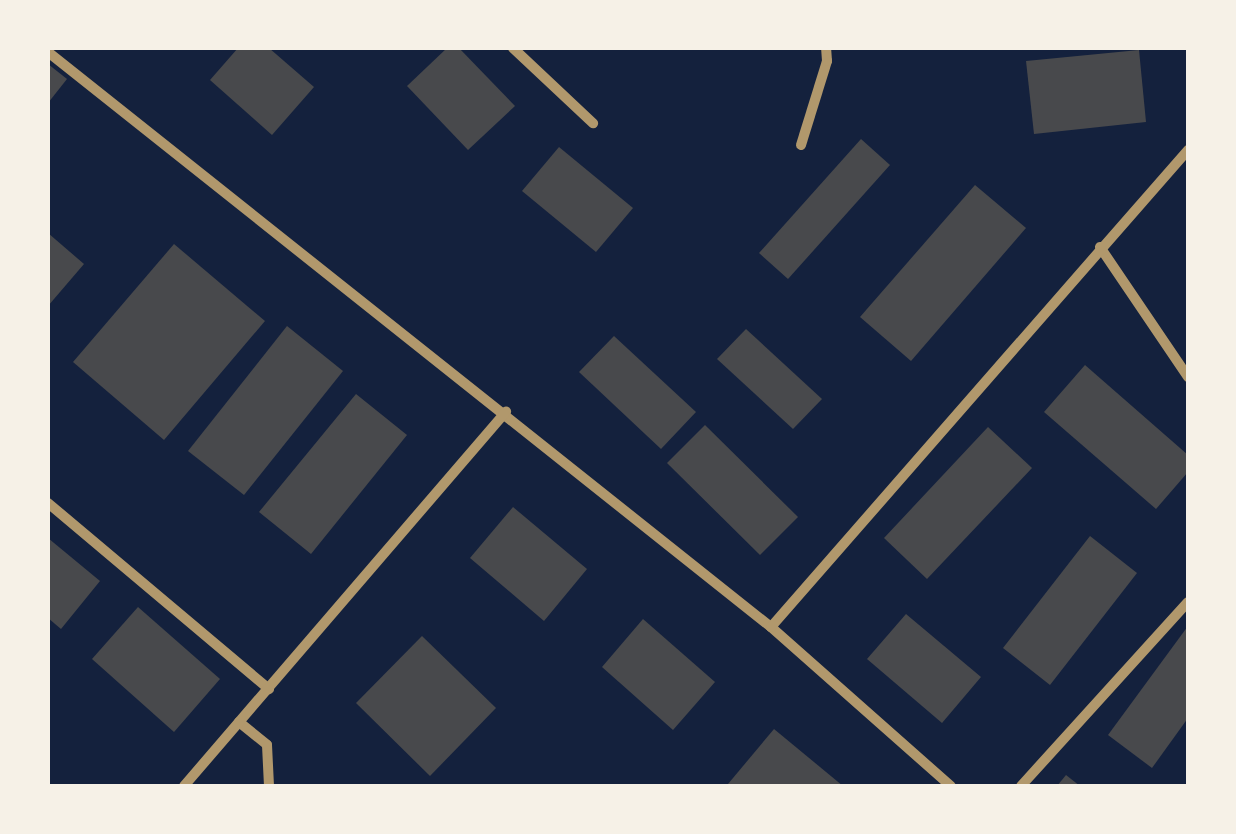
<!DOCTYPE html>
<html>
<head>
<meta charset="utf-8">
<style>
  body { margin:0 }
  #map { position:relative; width:1236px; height:834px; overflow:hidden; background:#14213d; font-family:"Work Sans",sans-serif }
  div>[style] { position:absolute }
  .building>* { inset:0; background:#48494c }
  .minor>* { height:10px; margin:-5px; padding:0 5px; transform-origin:5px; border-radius:5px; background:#b1986c }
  span { translate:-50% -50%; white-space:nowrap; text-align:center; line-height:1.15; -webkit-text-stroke:8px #f6f1e7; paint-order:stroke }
  .frame { position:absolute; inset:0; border:50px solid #f6f1e7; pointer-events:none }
</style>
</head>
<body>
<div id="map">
  <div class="building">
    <div style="clip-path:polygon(238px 48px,269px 48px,314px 87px,272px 135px,210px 80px)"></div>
    <div style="clip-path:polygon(447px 48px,459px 48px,515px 106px,468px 150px,407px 86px)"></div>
    <div style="clip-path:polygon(1139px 50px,1146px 122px,1034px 134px,1026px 61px)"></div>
    <div style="clip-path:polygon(48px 64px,67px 79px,48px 103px)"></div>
    <div style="clip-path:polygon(861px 139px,890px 165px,788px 279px,759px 253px)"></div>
    <div style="clip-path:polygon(559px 147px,633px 208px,596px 252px,522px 191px)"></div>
    <div style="clip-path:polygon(975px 185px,1026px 228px,911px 361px,860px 317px)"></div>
    <div style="clip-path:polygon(48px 233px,84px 264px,48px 306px)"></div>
    <div style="clip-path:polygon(174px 244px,265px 321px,164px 440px,73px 362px)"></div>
    <div style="clip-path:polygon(287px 326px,343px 371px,244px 495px,188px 451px)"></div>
    <div style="clip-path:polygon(746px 329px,822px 399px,793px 429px,717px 359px)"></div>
    <div style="clip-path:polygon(614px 336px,696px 412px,661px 449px,579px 372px)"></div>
    <div style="clip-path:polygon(1085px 365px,1188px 455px,1188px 472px,1156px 509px,1044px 412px)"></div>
    <div style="clip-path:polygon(356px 394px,407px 435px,311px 554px,259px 512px)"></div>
    <div style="clip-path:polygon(705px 425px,798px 517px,760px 555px,667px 463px)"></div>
    <div style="clip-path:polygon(988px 427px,1032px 468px,927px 579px,884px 538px)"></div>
    <div style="clip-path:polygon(513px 507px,587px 569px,544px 621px,470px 558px)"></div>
    <div style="clip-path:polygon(1090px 536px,1137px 573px,1050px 685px,1003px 648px)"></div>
    <div style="clip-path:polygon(48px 538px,100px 581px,61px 629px,48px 618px)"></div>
    <div style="clip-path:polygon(138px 607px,220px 679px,174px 732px,92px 659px)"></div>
    <div style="clip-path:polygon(906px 614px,981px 677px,942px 723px,867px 659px)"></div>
    <div style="clip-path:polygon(643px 619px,715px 682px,673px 730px,602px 667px)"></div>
    <div style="clip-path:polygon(1188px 626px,1188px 718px,1152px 768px,1108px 735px)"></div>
    <div style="clip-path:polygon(422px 636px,496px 708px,430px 776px,356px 703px)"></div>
    <div style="clip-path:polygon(774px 729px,843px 786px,731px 786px,728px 784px)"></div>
    <div style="clip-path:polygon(1066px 775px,1080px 786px,1057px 786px)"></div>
  </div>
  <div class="minor">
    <div style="left:513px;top:48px;width:110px;rotate:43.2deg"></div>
    <div style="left:48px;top:52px;width:924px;rotate:38.5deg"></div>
    <div style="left:771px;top:627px;width:240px;rotate:41.5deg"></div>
    <div style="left:801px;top:145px;width:88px;rotate:-72.8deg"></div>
    <div style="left:827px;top:61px;width:13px;rotate:-94deg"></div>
    <div style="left:1100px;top:247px;width:157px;rotate:55.9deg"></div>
    <div style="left:48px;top:503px;width:289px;rotate:40.1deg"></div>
    <div style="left:771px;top:627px;width:634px;rotate:-48.84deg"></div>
    <div style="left:239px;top:722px;width:36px;rotate:39deg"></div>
    <div style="left:267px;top:745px;width:41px;rotate:87.2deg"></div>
    <div style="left:184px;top:786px;width:494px;rotate:-49.3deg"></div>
    <div style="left:1021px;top:786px;width:248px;rotate:-47.8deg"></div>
  </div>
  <div class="frame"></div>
</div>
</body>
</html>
